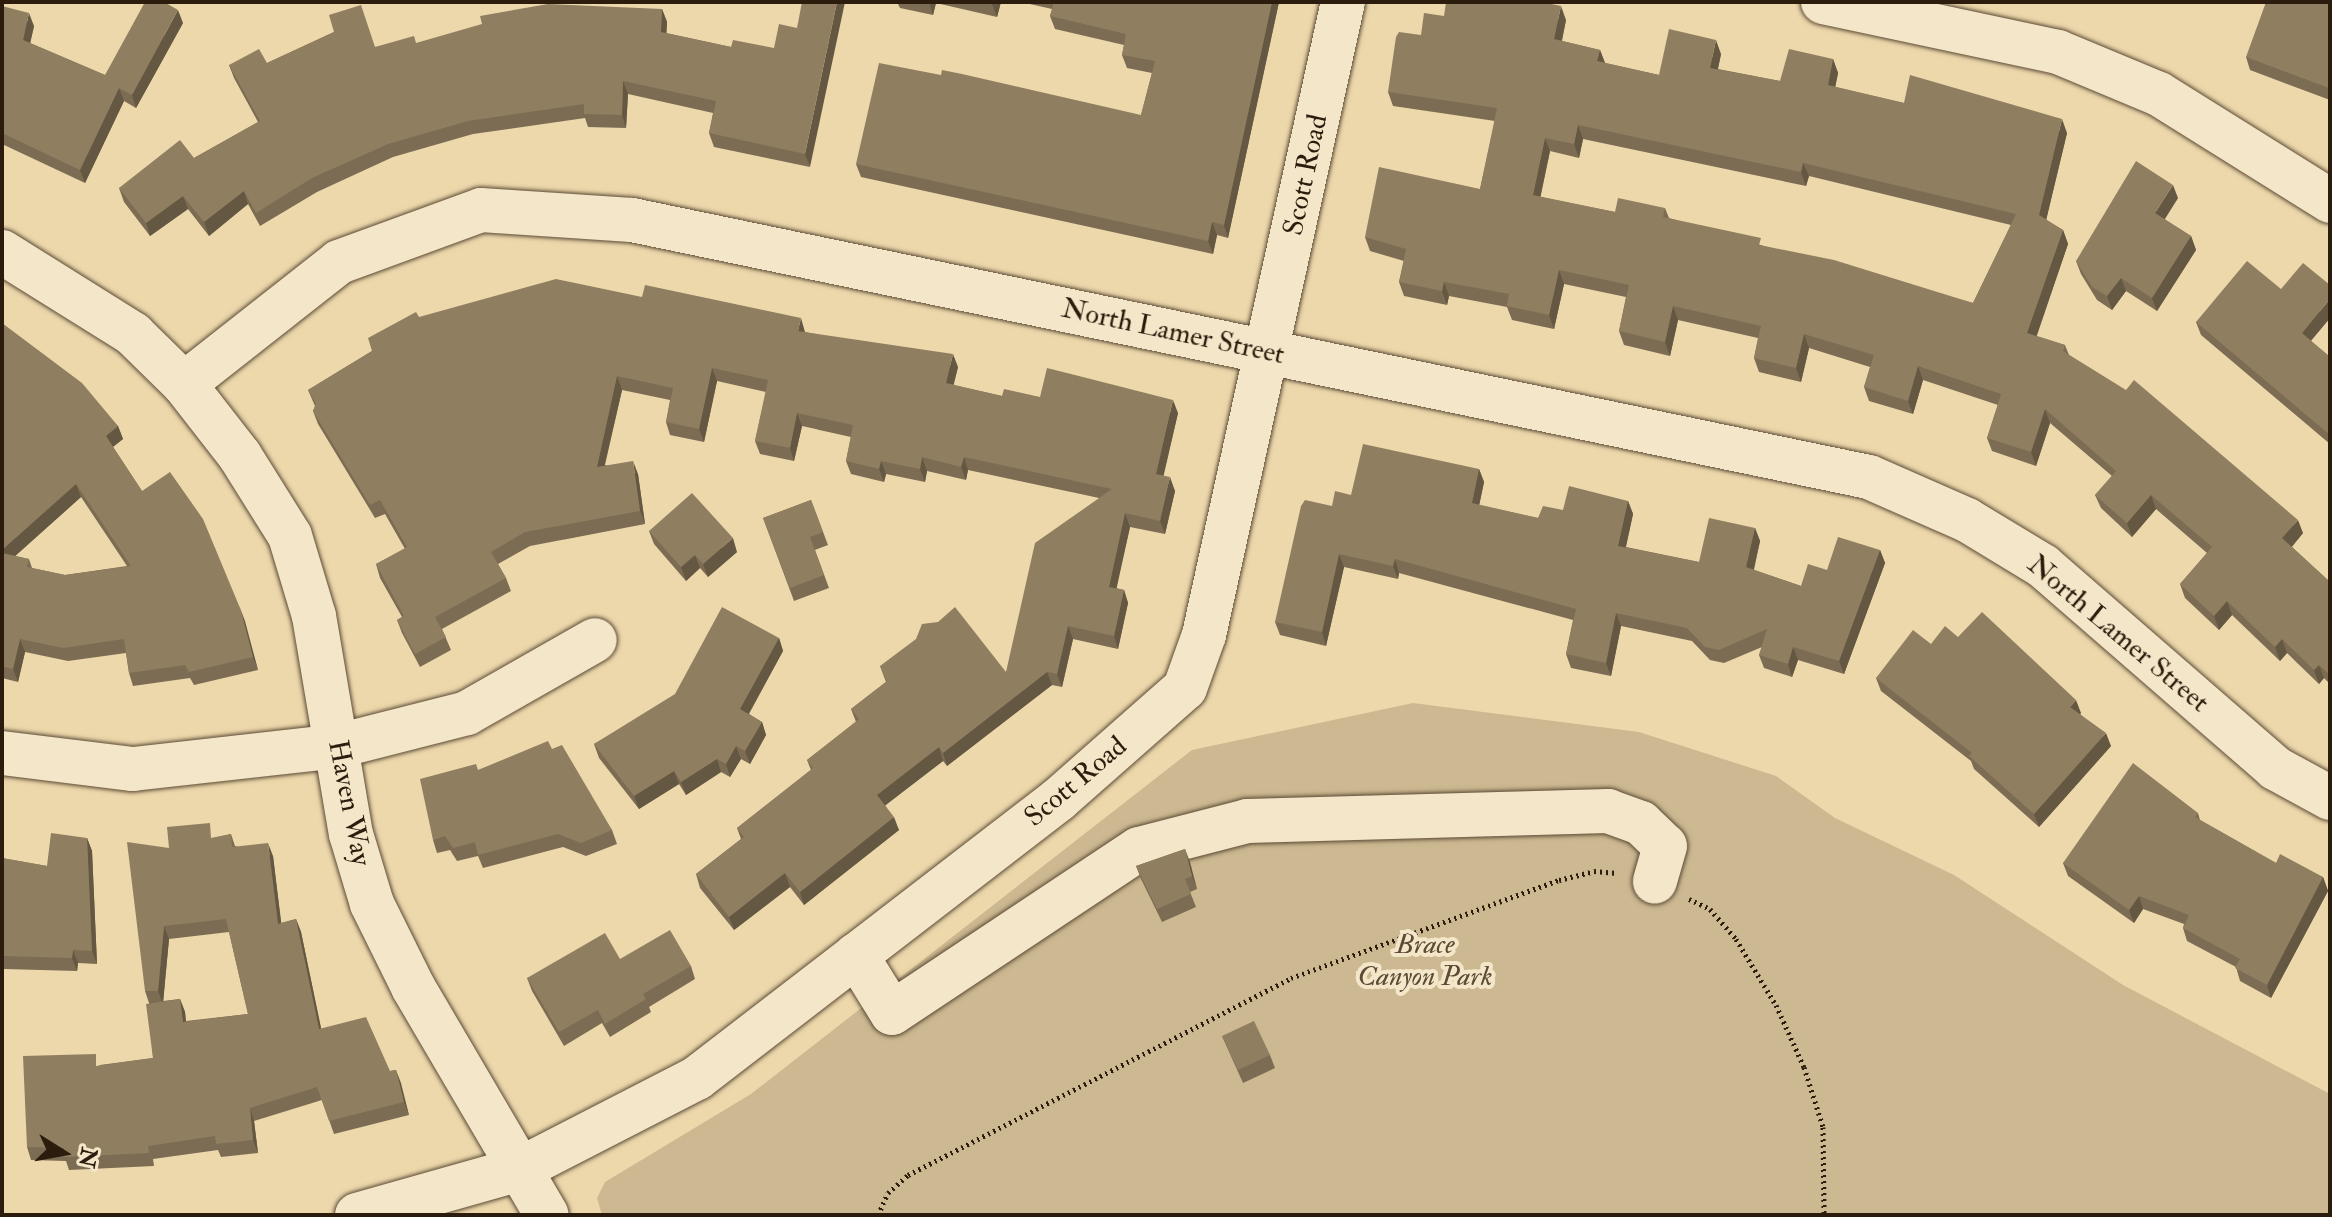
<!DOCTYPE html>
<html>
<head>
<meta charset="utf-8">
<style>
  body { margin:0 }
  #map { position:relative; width:2332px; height:1217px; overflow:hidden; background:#edd8ac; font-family:"IM FELL Double Pica",serif }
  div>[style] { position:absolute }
  .green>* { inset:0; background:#ccb891 }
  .path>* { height:5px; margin-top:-2.5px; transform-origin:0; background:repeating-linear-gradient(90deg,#2c1c0d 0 2px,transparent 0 6px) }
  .roads { filter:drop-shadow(0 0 2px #5c4b35) drop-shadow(0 0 2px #5c4b35) }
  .minor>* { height:44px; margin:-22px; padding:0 22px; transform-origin:22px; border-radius:22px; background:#f3e6c9 }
  .wall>* { inset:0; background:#7c6c53 }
  .shaded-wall>* { inset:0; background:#655843 }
  .building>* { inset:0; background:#907e60 }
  span { translate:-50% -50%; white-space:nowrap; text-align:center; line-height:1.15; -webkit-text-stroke:8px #f3e6c9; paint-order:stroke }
  .street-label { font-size:28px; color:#2c1c0d }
  .park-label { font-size:28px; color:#5c4b35; font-style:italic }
  .frame { position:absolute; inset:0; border:4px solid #2c1c0d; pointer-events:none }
  .north { position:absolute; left:24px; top:1113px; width:80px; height:80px; -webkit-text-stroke:6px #f3e6c9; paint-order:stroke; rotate:101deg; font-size:22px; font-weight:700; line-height:32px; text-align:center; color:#2c1c0d }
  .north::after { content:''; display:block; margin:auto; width:28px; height:36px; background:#2c1c0d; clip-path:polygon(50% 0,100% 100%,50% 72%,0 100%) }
</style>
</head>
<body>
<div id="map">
  <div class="green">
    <div style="clip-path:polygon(1413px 703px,1639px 732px,1776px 776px,1835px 818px,1954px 875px,2123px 985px,2330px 1094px,2330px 1215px,602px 1215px,597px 1198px,605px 1182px,751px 1094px,1192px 750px)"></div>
  </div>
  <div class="path">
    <div style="left:1689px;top:899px;width:23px;rotate:25deg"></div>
    <div style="left:1710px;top:909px;width:40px;rotate:49deg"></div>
    <div style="left:1736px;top:939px;width:77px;rotate:58.8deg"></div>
    <div style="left:1776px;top:1005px;width:68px;rotate:65.7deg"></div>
    <div style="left:1804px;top:1067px;width:63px;rotate:72.4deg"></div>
    <div style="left:1823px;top:1127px;width:88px;rotate:89.3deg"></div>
    <div style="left:878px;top:1215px;width:24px;rotate:-66deg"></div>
    <div style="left:888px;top:1193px;width:27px;rotate:-42deg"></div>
    <div style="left:908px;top:1175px;width:431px;rotate:-27.2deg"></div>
    <div style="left:1291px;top:978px;width:285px;rotate:-20.1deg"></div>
    <div style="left:1559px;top:880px;width:36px;rotate:-14deg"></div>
    <div style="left:1594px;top:871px;width:23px;rotate:5deg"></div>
  </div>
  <div class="roads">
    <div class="minor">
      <div style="left:1823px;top:2px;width:240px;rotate:12deg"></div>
      <div style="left:2058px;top:52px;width:109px;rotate:22.6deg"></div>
      <div style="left:2159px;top:94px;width:202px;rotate:32deg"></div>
      <div style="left:2px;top:252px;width:155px;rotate:32deg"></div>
      <div style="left:133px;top:334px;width:71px;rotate:44.4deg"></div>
      <div style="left:184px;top:384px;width:91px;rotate:52.1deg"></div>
      <div style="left:240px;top:456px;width:94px;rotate:58deg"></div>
      <div style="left:290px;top:536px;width:84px;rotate:73.3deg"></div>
      <div style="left:314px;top:616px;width:221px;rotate:80.4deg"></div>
      <div style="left:351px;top:834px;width:73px;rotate:73.3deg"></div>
      <div style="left:372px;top:904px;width:93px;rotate:63.7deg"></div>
      <div style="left:413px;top:987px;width:264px;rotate:59.6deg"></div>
      <div style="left:184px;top:384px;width:197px;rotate:-38.2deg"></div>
      <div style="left:339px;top:262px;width:151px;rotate:-20.1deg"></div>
      <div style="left:481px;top:210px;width:151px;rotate:3.8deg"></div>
      <div style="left:632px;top:220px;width:1263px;rotate:11.74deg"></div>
      <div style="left:1869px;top:477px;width:107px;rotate:23.7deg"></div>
      <div style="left:1967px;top:520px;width:89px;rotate:31.2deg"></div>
      <div style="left:2043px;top:566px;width:308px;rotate:41deg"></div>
      <div style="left:2275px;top:768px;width:63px;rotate:28.6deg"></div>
      <div style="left:2px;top:753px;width:132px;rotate:7deg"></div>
      <div style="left:133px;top:769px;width:206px;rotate:-6.4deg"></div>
      <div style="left:338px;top:746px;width:133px;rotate:-14.3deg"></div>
      <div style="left:467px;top:713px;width:147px;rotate:-29.7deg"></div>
      <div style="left:856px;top:955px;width:68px;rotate:58.2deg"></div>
      <div style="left:892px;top:1013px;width:296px;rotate:-33.6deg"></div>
      <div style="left:1139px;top:849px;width:112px;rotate:-14.5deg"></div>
      <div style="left:1247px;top:821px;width:361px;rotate:-1.6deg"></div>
      <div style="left:1608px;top:811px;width:35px;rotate:20deg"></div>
      <div style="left:1641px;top:823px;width:33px;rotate:44deg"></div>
      <div style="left:1665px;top:846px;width:37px;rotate:106deg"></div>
      <div style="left:357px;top:1215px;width:169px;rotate:-15.8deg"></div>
      <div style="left:520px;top:1169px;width:199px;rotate:-27.2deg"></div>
      <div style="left:697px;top:1078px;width:456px;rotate:-37.6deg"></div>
      <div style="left:1058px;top:800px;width:169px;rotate:-41.4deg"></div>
      <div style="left:1185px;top:688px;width:56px;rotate:-70.3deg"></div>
      <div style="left:1204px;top:635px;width:648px;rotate:-77.62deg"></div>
    </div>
  </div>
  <div class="wall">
    <div style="clip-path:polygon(897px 2px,1001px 2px,997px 17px,936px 3px,933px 15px,900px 8px)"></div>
    <div style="clip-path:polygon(1021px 2px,1279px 2px,1228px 238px,1217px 235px,1213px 254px,861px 177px,856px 164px,1141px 115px,1152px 73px,1127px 68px,1122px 55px,1124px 45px,1055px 29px,1050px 16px,1052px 9px)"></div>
    <div style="clip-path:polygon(2330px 2px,2330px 100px,2250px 70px,2246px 57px)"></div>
    <div style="clip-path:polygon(2px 6px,34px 26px,30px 43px,105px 75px,183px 23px,136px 108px,124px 101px,85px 183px,2px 144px)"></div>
    <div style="clip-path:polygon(662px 9px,667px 22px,666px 33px,731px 47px,774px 48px,810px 167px,714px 147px,709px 133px,713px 113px,628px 94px,626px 128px,588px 127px,585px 118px,473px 134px,393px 157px,317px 192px,260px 226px,248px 204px,209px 236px,188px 209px,150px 236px,124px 202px,119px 188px,194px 158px,258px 122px,234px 78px,229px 65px,267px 63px,334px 32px,375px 47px,417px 43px)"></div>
    <div style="clip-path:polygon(evenodd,1444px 16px,1566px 20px,1562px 41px,1600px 50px,1605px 63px,1659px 75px,1721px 54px,1718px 69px,1780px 81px,1833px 59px,1838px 73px,1835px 87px,1904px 103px,2067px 133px,2046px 220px,2063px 230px,2068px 244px,2036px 336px,2065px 345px,2069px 355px,2303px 533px,2292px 547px,2330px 582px,2330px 684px,2324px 678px,2319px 684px,2287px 653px,2280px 661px,2232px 615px,2219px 630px,2185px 598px,2180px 584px,2207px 553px,2156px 509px,2132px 537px,2101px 508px,2095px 495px,2112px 476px,2050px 423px,2036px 466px,1992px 451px,1987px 438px,1998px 405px,1923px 380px,1913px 414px,1869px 401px,1864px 387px,1870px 367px,1809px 348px,1801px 382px,1759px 372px,1754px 358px,1758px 338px,1678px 320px,1670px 356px,1624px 345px,1619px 331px,1626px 297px,1564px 284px,1554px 329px,1512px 320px,1507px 307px,1449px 296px,1447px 305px,1404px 296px,1399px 282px,1404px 261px,1370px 251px,1365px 237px,1480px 189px,1495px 121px,1393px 106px,1388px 92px,1421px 35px,1444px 16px,1583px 139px,1806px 186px,1809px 176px,2011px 225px,1973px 303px,1764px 246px,1669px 218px,1665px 208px,1615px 212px,1540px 197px,1550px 151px,1579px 158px,1583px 139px)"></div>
    <div style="clip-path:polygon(2178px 198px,2164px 219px,2191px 236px,2196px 250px,2157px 311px,2126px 291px,2112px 310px,2097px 300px,2081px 274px,2076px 261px)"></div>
    <div style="clip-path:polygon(2281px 289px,2330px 318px,2311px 341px,2330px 357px,2330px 444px,2201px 335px,2196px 322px)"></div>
    <div style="clip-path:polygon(419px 317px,805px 332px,958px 367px,953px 385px,1002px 396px,1040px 397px,1178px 413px,1163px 476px,1175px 491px,1165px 534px,1130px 527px,1116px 588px,1124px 590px,1128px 603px,1118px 649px,1073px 639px,1062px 687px,1052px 685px,947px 766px,943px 761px,885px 805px,899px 830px,804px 905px,790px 887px,734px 930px,700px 888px,696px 874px,741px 839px,737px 828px,811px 770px,807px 760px,856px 722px,851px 709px,886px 682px,880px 666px,1006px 672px,1099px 498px,968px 470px,966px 480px,927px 471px,925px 482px,886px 474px,884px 482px,851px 474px,846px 461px,851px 437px,802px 426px,794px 461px,760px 454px,755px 441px,766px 392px,717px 381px,704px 442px,670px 435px,666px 422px,670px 400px,622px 390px,605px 465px,638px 474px,645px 524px,530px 546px,498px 564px,506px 578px,511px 591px,442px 629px,451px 650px,420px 667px,402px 633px,397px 620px,402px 617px,380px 578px,376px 564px,405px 549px,385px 514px,375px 518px,318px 424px,313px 411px,315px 406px,308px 390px,372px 351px)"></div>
    <div style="clip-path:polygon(evenodd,2px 323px,118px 426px,123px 439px,113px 447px,142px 491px,240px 608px,258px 670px,194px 685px,190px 678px,133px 686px,129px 673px,126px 653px,68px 661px,25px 652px,18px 682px,2px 678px,2px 323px,81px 497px,127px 566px,65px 575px,32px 568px,29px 559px,15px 556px,81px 497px)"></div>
    <div style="clip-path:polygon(1479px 469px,1484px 482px,1479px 505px,1538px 518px,1563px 510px,1628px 501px,1633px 514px,1626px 547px,1699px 562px,1755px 528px,1760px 541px,1754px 570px,1801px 586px,1827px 570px,1880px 550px,1885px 563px,1844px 674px,1798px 660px,1792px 677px,1764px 668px,1759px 655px,1762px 647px,1724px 663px,1710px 660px,1692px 641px,1621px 626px,1611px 676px,1571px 668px,1566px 654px,1573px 620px,1399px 573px,1398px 579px,1344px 567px,1326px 646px,1280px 635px,1275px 622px,1351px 495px)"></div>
    <div style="clip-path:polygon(811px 500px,828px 545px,815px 550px,829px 588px,794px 601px,763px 518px)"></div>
    <div style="clip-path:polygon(649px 531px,737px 552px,708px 577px,700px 568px,686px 581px,654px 544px)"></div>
    <div style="clip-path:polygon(1958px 637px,2081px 713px,2080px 714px,2111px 746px,2039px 827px,1974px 769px,1971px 761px,1881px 691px,1876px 678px,1931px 644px)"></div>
    <div style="clip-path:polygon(779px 638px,783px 651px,749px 714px,762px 722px,766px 735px,750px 764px,741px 759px,730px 777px,721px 772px,686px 795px,679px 784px,639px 809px,599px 758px,594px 744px)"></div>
    <div style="clip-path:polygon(552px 749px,612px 830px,617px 844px,586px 856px,563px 847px,483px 868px,478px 856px,457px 861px,450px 850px,437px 853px,433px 840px,479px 770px)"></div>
    <div style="clip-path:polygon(2198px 813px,2200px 820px,2276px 863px,2323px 877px,2328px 891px,2271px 998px,2240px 981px,2236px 967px,2187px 941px,2183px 928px,2184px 924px,2143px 909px,2134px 923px,2068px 876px,2063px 863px)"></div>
    <div style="clip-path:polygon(evenodd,231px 834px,235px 846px,273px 856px,281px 923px,296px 919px,301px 932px,321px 1029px,390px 1071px,396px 1070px,409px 1115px,334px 1134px,322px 1100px,254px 1121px,258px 1153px,221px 1157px,218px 1150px,153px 1159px,154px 1166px,69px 1170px,66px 1161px,31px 1160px,27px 1147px,100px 1065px,153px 1058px,149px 1003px,145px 991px,169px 848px,231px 834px,229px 932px,248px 1014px,186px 1021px,185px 1012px,180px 999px,163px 1001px,169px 939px,229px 932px)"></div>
    <div style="clip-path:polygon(87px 838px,92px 851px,97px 964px,78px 963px,77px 971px,4px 969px,2px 962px,2px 858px,47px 866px)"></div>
    <div style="clip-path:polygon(1185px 849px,1197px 889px,1190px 892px,1196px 907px,1162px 922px,1141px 879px,1136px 866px)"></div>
    <div style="clip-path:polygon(620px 959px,691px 966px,695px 979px,649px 1007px,651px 1012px,610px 1037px,602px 1023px,564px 1046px,532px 991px,527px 978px)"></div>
    <div style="clip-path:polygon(1222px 1036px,1270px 1055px,1275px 1068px,1243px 1083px)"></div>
  </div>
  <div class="shaded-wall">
    <div style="clip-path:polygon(837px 2px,845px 2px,810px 167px,805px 154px)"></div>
    <div style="clip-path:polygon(929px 2px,936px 2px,936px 3px,933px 15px)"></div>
    <div style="clip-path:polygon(992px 2px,1001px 2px,997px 17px,992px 4px)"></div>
    <div style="clip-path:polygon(1272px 2px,1279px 2px,1228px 238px,1224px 225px)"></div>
    <div style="clip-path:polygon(1561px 6px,1566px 20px,1559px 53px,1554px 39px)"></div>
    <div style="clip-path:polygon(662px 9px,667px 22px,666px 45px,661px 32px)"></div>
    <div style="clip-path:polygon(178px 10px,183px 23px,136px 108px,132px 95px)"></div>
    <div style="clip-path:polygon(29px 13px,34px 26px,28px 53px,23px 40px)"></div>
    <div style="clip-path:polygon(1716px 40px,1721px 54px,1715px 82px,1710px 68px)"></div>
    <div style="clip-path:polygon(1600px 50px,1605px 63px,1597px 61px)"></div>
    <div style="clip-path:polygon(1833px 59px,1838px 73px,1833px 99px,1828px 85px)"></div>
    <div style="clip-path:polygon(623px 81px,628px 94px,626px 128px,622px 115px)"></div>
    <div style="clip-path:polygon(119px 88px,124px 101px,85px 183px,80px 170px)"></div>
    <div style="clip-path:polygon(2062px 119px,2067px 133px,2044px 229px,2039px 215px)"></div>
    <div style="clip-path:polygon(1578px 125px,1583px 139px,1579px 158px,1574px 144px)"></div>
    <div style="clip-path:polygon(1545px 138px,1550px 151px,1538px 209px,1533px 195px)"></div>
    <div style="clip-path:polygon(1803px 163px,1809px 176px,1806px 186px,1801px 172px)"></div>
    <div style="clip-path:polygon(2173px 185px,2178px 198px,2160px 227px,2155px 213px)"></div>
    <div style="clip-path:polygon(244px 191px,248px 204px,209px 236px,204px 222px)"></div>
    <div style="clip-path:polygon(183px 196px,188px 209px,150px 236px,146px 223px)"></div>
    <div style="clip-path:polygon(1212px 222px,1217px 235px,1213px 254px,1208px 241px)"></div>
    <div style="clip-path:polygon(2063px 230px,2068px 244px,2033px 347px,2027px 333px)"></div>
    <div style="clip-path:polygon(2191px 236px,2196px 250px,2157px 311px,2152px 298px)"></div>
    <div style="clip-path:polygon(1559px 270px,1564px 284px,1554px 329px,1549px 315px)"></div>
    <div style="clip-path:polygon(2121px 278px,2126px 291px,2112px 310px,2107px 296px)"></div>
    <div style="clip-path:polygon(1444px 282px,1449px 296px,1447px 305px,1442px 291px)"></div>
    <div style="clip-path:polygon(2330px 299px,2330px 318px,2306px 346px,2302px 333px)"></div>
    <div style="clip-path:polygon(1673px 306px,1678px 320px,1670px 356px,1665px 342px)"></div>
    <div style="clip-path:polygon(801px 318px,805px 332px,803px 344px,798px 331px)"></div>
    <div style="clip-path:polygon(1804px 334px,1809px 348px,1801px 382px,1796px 368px)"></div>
    <div style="clip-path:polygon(953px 354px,958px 367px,951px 396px,946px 383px)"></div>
    <div style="clip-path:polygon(1918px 366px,1923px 380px,1913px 414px,1908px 401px)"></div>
    <div style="clip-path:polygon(712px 368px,717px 381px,704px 442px,699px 429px)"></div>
    <div style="clip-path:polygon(617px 376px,622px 390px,601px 480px,597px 467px)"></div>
    <div style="clip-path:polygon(1173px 400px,1178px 413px,1161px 487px,1156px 474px)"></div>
    <div style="clip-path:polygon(2045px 409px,2050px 423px,2036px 466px,2031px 452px)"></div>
    <div style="clip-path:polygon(797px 413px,802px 426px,794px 461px,790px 448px)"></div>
    <div style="clip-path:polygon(118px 426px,123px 439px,110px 449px,106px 436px)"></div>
    <div style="clip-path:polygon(922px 457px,927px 471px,925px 482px,920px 469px)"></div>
    <div style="clip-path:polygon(964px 457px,968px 470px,966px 480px,961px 467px)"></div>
    <div style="clip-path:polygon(633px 461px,638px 474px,645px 524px,640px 511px)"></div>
    <div style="clip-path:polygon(881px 461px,886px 474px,884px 482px,879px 469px)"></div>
    <div style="clip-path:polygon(1479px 469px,1484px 482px,1477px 516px,1472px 503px)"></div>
    <div style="clip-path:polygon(1170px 477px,1175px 491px,1165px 534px,1160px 521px)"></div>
    <div style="clip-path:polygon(76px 484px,81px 497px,4px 566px,2px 560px,2px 550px)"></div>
    <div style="clip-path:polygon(2151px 495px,2156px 509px,2132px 537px,2127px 523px)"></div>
    <div style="clip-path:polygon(1628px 501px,1633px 514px,1623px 559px,1618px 546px)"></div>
    <div style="clip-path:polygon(1125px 513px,1130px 527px,1114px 600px,1109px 587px)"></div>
    <div style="clip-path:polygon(2298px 520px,2303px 533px,2287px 552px,2282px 538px)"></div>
    <div style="clip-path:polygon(1755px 528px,1760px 541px,1751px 580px,1746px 567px)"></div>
    <div style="clip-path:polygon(733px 538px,737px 552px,708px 577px,703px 564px)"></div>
    <div style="clip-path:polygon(1880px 550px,1885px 563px,1844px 674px,1839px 661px)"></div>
    <div style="clip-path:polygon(1339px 554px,1344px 567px,1326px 646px,1322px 632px)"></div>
    <div style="clip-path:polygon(695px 555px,700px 568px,686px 581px,681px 567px)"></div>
    <div style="clip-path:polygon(1395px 559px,1399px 573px,1398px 579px,1393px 566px)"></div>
    <div style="clip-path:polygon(1124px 590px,1128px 603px,1118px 649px,1114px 636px)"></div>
    <div style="clip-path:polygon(2227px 601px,2232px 615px,2219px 630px,2214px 616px)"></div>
    <div style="clip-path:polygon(240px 608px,245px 621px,258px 670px,253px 657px)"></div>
    <div style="clip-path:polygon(1616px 613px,1621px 626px,1611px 676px,1606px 663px)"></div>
    <div style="clip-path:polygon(1068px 626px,1073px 639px,1062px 687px,1057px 674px)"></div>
    <div style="clip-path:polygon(779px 638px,783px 651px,744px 722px,740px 709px)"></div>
    <div style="clip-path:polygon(20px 639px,25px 652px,18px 682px,13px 669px)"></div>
    <div style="clip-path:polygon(2282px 639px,2287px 653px,2280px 661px,2275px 647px)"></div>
    <div style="clip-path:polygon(1793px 647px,1798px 660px,1792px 677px,1788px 664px)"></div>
    <div style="clip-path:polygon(2319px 665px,2324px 678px,2319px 684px,2314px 670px)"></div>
    <div style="clip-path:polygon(1047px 672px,1052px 685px,947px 766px,943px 753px)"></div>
    <div style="clip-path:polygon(2076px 700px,2081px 713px,2074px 720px,2070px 707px)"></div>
    <div style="clip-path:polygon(762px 722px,766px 735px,750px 764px,745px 751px)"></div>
    <div style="clip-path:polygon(2106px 733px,2111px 746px,2039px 827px,2034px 814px)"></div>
    <div style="clip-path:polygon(736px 746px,741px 759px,730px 777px,726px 764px)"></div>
    <div style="clip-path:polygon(939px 747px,943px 761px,882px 808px,877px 795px)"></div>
    <div style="clip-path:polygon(717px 759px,721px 772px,686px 795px,681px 782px)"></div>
    <div style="clip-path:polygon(674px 771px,679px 784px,639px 809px,634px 796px)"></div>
    <div style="clip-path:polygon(894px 817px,899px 830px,804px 905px,800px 892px)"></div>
    <div style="clip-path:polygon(87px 838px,92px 851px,97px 964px,92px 951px)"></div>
    <div style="clip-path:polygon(268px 843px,273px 856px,283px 937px,278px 924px)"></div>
    <div style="clip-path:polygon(1185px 849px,1190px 862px,1197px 889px,1192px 876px)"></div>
    <div style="clip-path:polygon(785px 873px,790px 887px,734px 930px,729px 917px)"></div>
    <div style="clip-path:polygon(2323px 877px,2328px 891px,2271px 998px,2267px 985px)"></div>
    <div style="clip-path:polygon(2139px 896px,2143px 909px,2134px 923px,2129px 910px)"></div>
    <div style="clip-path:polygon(296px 919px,301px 932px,324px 1042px,319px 1029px)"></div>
    <div style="clip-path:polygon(164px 926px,169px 939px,163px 1004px,158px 991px)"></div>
    <div style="clip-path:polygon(73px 950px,78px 963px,77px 971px,72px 958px)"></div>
    <div style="clip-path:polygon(180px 999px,185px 1012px,187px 1035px,183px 1022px)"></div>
    <div style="clip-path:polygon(396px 1070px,401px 1083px,409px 1115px,404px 1102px)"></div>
    <div style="clip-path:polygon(250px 1108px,254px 1121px,258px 1153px,253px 1140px)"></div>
  </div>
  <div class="building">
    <div style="clip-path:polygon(145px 2px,164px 2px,178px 10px,132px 95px,119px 88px,80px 170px,2px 133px,2px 6px,29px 13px,23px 40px,105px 75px)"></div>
    <div style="clip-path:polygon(802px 2px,837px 2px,805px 154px,709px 133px,716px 101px,623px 81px,622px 115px,584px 114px,584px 104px,468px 121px,388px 144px,312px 178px,256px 213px,244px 191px,204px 222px,183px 196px,146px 223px,119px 188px,180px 140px,194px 158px,260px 121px,229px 65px,259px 49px,267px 63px,334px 32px,329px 15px,361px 5px,375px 47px,414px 36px,416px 43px,482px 24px,480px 16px,548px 4px,662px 9px,661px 32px,731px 47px,733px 40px,774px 48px,779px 24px,797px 28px)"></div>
    <div style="clip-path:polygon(1054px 2px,1272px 2px,1224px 225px,1212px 222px,1208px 241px,856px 164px,879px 63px,941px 75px,942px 70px,962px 74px,1141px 115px,1155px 61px,1122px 55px,1126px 34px,1050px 16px)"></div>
    <div style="clip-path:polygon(evenodd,1446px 2px,1542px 2px,1561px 6px,1554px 39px,1600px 50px,1597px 61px,1659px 75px,1669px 29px,1716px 40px,1710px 68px,1780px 81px,1789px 49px,1833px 59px,1828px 85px,1904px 103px,1910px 75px,2062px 119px,2039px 215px,2063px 230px,2027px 333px,2065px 345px,2063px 351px,2126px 390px,2134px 380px,2298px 520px,2282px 538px,2330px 582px,2330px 675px,2319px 665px,2314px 670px,2282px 639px,2275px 647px,2227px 601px,2214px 616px,2180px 584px,2212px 547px,2151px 495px,2127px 523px,2095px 495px,2116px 471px,2045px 409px,2031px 452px,1987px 438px,2001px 394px,1918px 366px,1908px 401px,1864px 387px,1874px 355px,1804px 334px,1796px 368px,1754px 358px,1761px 326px,1673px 306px,1665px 342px,1619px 331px,1629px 285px,1559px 270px,1549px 315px,1507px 306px,1509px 294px,1444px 282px,1442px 291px,1399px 282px,1406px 249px,1365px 237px,1379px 167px,1480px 189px,1497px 108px,1388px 92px,1396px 37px,1399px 32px,1421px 35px,1424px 13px,1444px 16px,1446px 2px,1578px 125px,1801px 172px,1803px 163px,2016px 214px,1973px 303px,1834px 260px,1759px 245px,1761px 238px,1663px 217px,1665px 208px,1618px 198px,1615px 212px,1533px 195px,1545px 138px,1574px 144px,1578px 125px)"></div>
    <div style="clip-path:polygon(2266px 2px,2330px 2px,2329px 88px,2246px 57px)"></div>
    <div style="clip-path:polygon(2136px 161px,2173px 185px,2155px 213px,2191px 236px,2152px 298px,2121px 278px,2107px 296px,2092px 287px,2076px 261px)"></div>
    <div style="clip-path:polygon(2247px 261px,2281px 289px,2303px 263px,2330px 285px,2330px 299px,2302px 333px,2330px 357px,2330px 435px,2196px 322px)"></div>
    <div style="clip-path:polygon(556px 279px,642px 297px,645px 285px,801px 318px,798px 331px,953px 354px,946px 383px,1002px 396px,1004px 389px,1040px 397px,1047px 368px,1173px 400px,1156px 474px,1170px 477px,1160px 521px,1125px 513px,1109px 587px,1124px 590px,1114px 636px,1068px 626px,1057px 674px,1047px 672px,943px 753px,939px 747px,877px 795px,894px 817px,800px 892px,785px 873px,729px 917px,696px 874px,744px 837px,737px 828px,813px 768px,807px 760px,859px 719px,851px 709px,887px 681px,880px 666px,916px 639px,922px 624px,938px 622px,955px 607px,1006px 672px,1035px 543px,1112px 489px,964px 457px,961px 467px,922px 457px,920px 469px,881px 461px,879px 469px,846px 461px,853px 425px,797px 413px,790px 448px,755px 441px,768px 380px,712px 368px,699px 429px,666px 422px,673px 388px,617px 376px,597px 467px,633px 461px,640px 511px,525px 532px,491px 552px,506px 578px,435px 617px,446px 637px,415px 654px,397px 620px,404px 616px,376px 564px,407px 547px,380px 500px,370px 505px,313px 411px,316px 404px,308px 390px,372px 351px,368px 338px,416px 312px,419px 317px)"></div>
    <div style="clip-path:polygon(2px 323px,82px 383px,118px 426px,106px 436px,142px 491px,170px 472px,203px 519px,240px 608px,253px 657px,189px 672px,185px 665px,129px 673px,124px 639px,63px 648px,20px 639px,13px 669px,2px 666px,2px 553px,29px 559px,27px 567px,65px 575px,131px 566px,76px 484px,2px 550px)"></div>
    <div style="clip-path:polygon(1363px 444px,1479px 469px,1472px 503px,1538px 518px,1543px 506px,1563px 510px,1569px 486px,1628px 501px,1618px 546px,1699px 562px,1709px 518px,1755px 528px,1746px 567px,1801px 586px,1808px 564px,1827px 570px,1838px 537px,1880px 550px,1839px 661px,1793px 647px,1788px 664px,1759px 655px,1767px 629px,1719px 650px,1705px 647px,1687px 628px,1616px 613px,1606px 663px,1566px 654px,1576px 609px,1395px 559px,1393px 566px,1339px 554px,1322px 632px,1275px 622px,1301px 506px,1305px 500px,1332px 506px,1335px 491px,1351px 495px)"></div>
    <div style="clip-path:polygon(692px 493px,733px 538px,703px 564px,695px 555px,681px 567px,649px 531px)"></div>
    <div style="clip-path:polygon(811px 500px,823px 532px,810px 537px,824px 575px,790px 588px,763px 518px)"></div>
    <div style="clip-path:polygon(722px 607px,779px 638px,740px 709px,762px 722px,745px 751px,736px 746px,726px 764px,717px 759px,681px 782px,674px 771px,634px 796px,594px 744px,675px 694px)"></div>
    <div style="clip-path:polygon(1982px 612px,2076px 700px,2070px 707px,2106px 733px,2034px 814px,1969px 756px,1972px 753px,1876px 678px,1913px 630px,1931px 644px,1945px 626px,1958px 637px)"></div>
    <div style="clip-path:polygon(548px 741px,552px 749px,562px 745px,612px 830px,581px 843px,558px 834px,478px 855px,475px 842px,453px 848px,445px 836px,433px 840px,420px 779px,476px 764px,478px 770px)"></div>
    <div style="clip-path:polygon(2133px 763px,2198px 813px,2195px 817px,2276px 863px,2280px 854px,2323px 877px,2267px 985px,2235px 968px,2240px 959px,2183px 928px,2189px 915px,2139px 896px,2129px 910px,2063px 863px)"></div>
    <div style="clip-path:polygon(210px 823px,211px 838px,231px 834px,232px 847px,268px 843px,278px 924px,296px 919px,319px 1029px,366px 1017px,390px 1071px,396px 1070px,404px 1102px,329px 1121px,317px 1087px,250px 1108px,253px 1140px,216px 1144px,215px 1136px,148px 1146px,149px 1153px,64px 1157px,64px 1148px,27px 1147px,23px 1056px,96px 1054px,96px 1066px,153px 1058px,146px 1004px,180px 999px,183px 1022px,248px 1014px,226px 919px,164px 926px,158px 991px,145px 991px,127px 842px,169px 848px,167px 827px)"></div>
    <div style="clip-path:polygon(51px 833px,87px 838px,92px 951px,73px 950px,72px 958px,2px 956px,2px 858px,47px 866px)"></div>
    <div style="clip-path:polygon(1185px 849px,1192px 876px,1185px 879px,1191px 894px,1157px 909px,1136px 866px)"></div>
    <div style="clip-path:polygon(670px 930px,691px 966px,643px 994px,646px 999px,605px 1024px,598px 1010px,559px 1032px,527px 978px,605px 933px,620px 959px)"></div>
    <div style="clip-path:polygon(1254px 1021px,1270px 1055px,1238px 1070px,1222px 1036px)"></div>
  </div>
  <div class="street-label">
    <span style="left:1306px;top:175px;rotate:-78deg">Scott Road</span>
    <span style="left:1173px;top:332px;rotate:12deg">North Lamer Street</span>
    <span style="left:2118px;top:634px;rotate:40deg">North Lamer Street</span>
    <span style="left:1076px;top:782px;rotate:-40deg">Scott Road</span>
    <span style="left:349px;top:803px;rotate:79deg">Haven Way</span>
  </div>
  <div class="park-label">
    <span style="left:1425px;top:961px">Brace<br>Canyon Park</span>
  </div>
  <div class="frame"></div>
  <div class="north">N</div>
</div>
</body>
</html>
